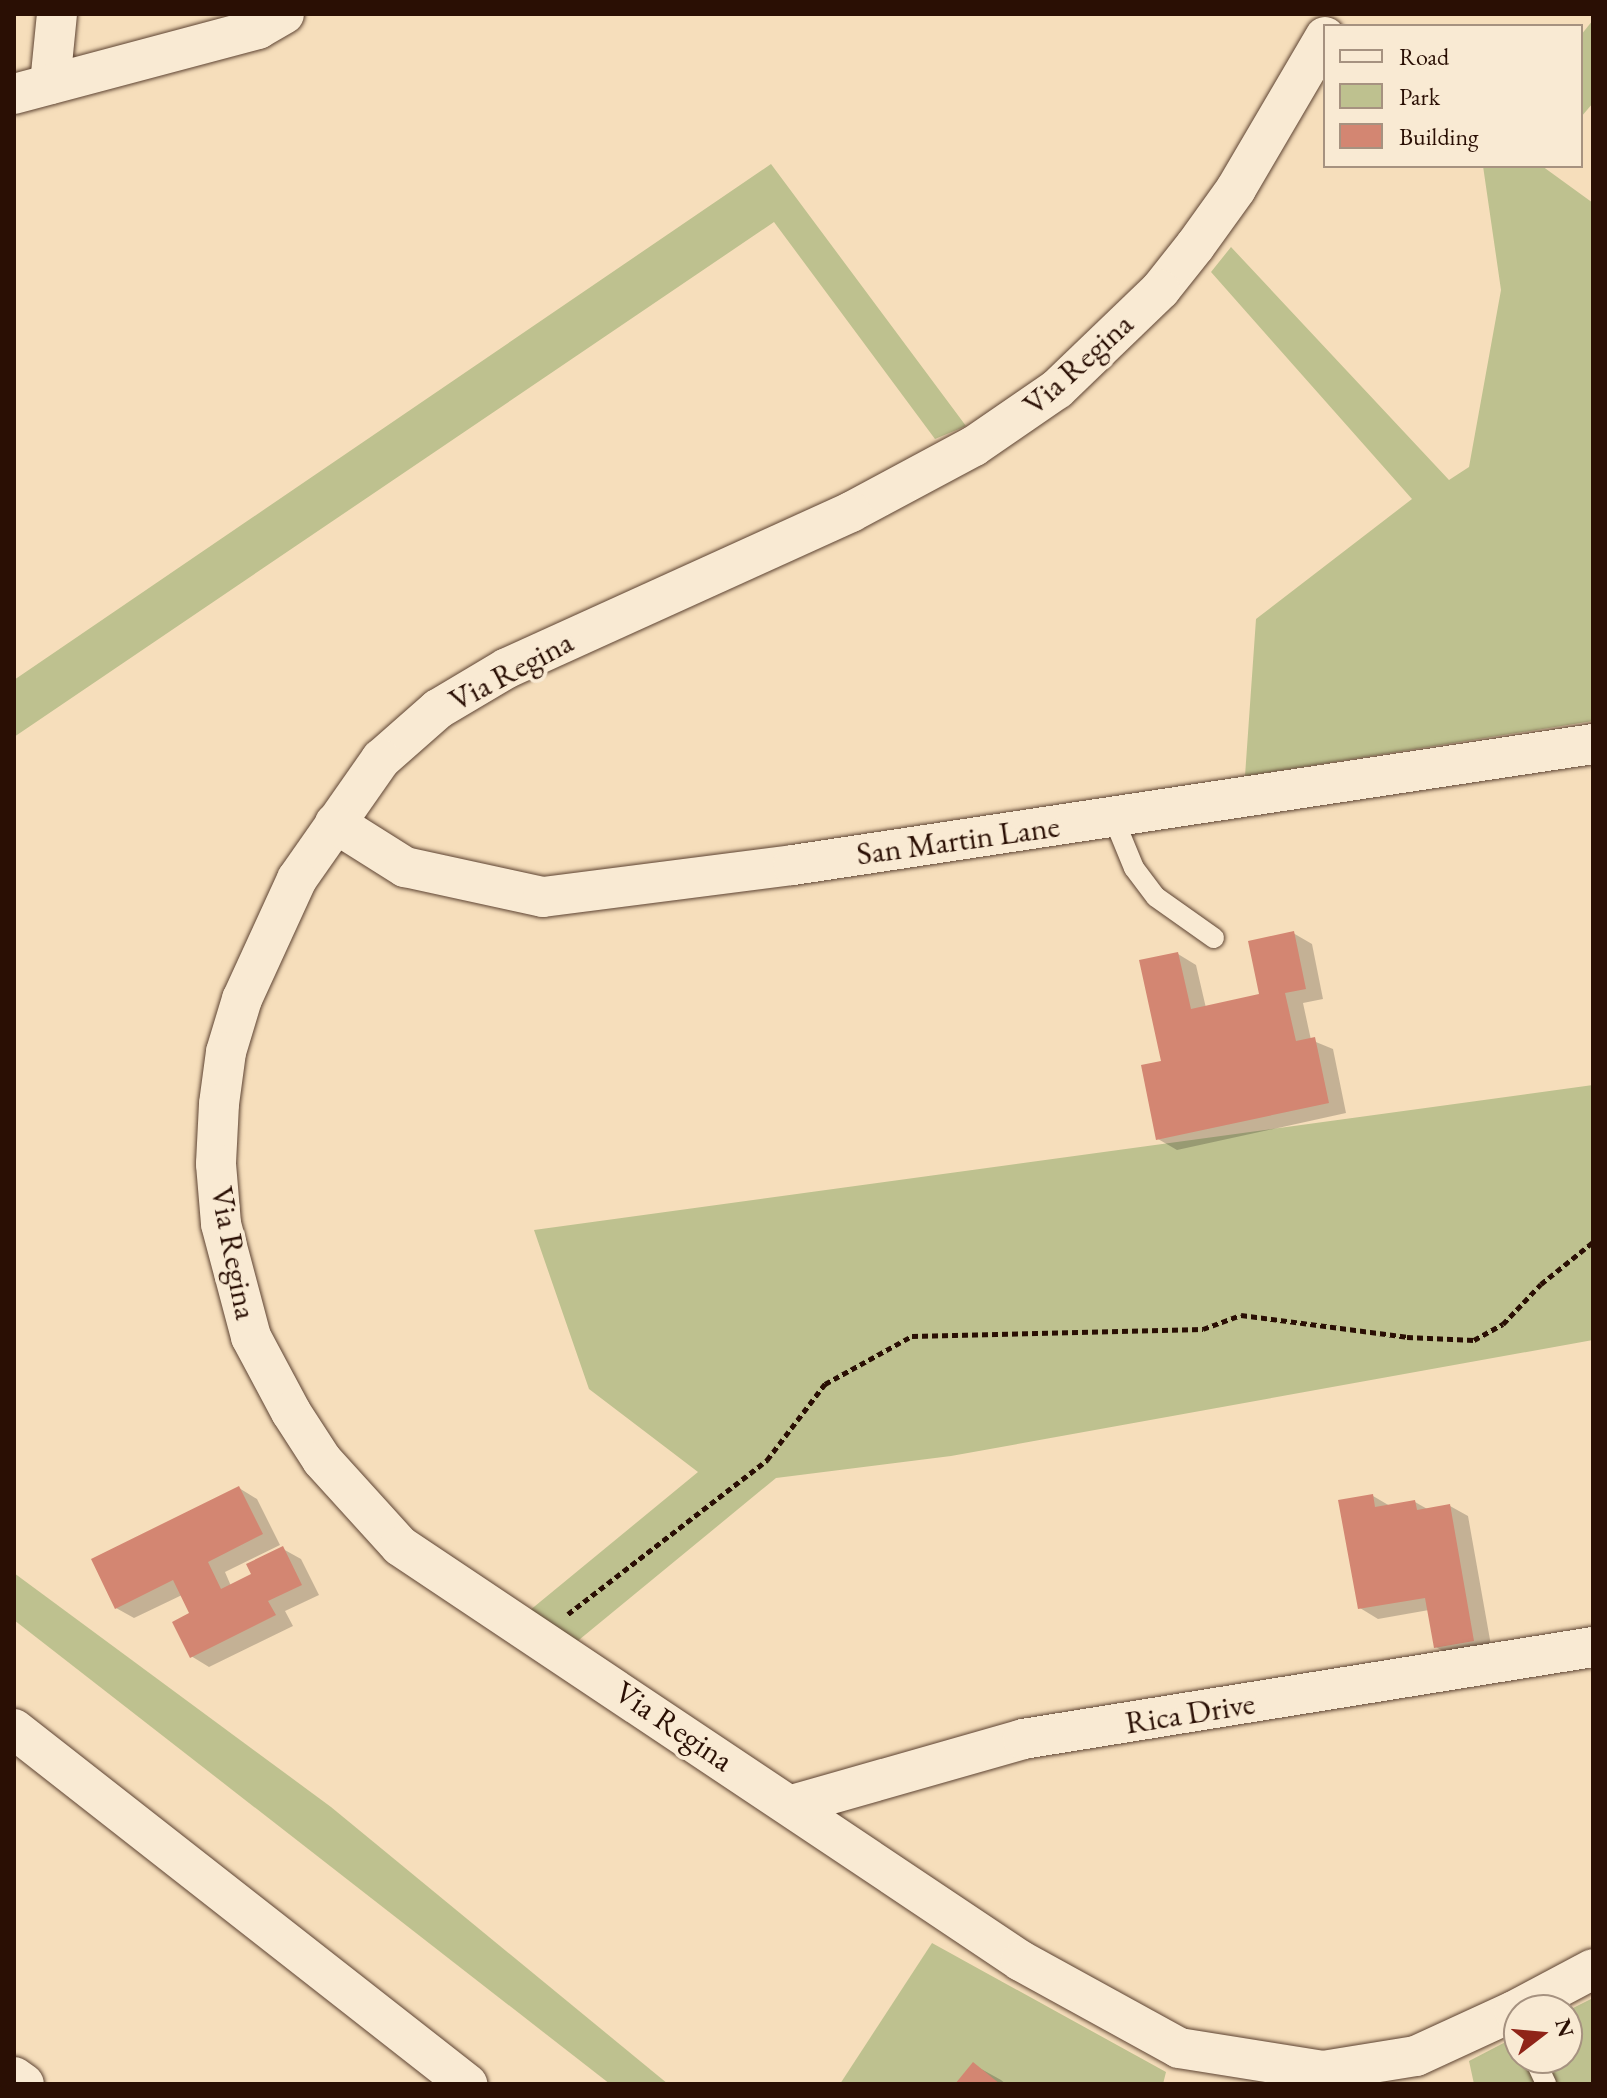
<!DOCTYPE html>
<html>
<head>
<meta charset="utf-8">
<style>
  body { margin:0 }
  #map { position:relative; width:1607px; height:2098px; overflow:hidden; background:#f6debb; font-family:"EB Garamond",serif }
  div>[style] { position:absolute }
  .green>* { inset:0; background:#bec18f }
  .shadow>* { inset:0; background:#0003 }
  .building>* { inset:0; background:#d38672 }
  .path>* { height:5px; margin-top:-2.5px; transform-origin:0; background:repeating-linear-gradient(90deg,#2a0f04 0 6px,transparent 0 10px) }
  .roads { filter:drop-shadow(0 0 2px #5d4332) drop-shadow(0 0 2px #5d4332) }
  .service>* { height:20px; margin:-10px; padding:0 10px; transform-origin:10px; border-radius:10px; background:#f9ead3 }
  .minor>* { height:40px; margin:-20px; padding:0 20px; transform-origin:20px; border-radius:20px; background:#f9ead3 }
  span { translate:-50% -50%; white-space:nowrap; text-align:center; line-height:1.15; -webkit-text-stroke:8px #f9ead3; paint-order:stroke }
  .street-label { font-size:32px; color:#2a0f04 }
  .frame { position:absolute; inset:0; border:16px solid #2a0f04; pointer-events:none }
  .legend { position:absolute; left:1323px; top:24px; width:260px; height:144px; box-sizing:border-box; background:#f9ead3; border:2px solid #a69280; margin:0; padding:10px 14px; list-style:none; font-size:24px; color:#2a0f04 }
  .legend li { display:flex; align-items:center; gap:16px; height:40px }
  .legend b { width:40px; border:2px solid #a69280 }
  .north { position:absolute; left:1503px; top:1994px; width:80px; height:80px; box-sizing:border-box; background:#f9ead3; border:2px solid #a69280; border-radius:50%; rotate:74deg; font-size:22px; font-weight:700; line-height:32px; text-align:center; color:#2a0f04 }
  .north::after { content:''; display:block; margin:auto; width:28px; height:36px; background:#8f2418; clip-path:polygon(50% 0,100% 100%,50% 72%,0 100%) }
</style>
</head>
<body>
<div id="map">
  <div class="green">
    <div style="clip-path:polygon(1593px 20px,1593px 103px,1581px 117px,1581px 35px)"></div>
    <div style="clip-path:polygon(771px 164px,966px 426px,935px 439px,774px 222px,14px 737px,14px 680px)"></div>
    <div style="clip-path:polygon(1483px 166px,1542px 166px,1593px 203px,1593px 721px,1245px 776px,1256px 619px,1412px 499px,1211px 272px,1231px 247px,1449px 480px,1469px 467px,1501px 290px)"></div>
    <div style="clip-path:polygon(1593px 1085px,1593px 1340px,951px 1456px,776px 1478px,574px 1644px,529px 1611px,698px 1472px,589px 1389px,534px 1230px)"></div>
    <div style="clip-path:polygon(14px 1573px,331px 1807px,668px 2084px,610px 2084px,14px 1620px)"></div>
    <div style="clip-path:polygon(932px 1943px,1166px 2072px,1163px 2084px,840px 2084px)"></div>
    <div style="clip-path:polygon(1593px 1998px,1593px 2084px,1474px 2084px,1469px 2061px,1519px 2035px,1519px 2058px,1567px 2058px,1567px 2011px)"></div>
  </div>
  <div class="shadow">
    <div style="clip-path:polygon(1293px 933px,1312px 944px,1323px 999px,1303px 1003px,1311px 1040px,1333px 1049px,1346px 1113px,1177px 1150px,1158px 1139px,1178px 954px,1196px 965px,1206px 1008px,1262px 996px)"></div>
    <div style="clip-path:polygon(239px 1488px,257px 1499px,280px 1545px,225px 1572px,231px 1586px,254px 1575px,283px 1549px,301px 1559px,319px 1595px,285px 1611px,293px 1626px,209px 1667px,191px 1656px,192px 1614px,182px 1595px,134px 1618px,116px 1608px)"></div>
    <div style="clip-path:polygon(1373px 1496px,1390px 1506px,1415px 1502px,1429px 1510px,1450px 1506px,1468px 1516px,1492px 1651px,1455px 1658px,1436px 1647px,1429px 1610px,1378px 1619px,1360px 1608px)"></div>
    <div style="clip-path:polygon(974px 2065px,1001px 2080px,1006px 2084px,958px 2084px)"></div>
  </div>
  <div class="building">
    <div style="clip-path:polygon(1294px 931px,1306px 989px,1285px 993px,1296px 1041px,1315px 1037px,1329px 1103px,1156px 1140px,1141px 1065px,1161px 1061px,1139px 960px,1178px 952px,1191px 1009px,1259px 994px,1248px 941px)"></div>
    <div style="clip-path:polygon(239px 1486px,263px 1534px,208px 1562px,221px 1589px,251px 1574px,246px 1564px,283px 1546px,302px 1585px,268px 1601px,276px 1615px,190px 1658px,172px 1622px,189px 1613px,173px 1580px,115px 1609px,91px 1559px)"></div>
    <div style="clip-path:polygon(1373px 1494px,1375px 1507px,1415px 1500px,1417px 1510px,1450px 1504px,1474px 1641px,1434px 1648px,1425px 1598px,1358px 1609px,1338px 1500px)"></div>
    <div style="clip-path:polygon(973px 2062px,1000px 2084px,955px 2084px)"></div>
  </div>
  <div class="path">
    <div style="left:568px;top:1614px;width:252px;rotate:-37.7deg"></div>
    <div style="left:767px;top:1460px;width:96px;rotate:-52.7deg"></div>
    <div style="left:825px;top:1384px;width:99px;rotate:-28.9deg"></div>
    <div style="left:912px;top:1336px;width:291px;rotate:-1.4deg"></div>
    <div style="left:1203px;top:1329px;width:40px;rotate:-20.2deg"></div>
    <div style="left:1241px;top:1315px;width:167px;rotate:7.5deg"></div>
    <div style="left:1407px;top:1337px;width:67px;rotate:2.6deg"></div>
    <div style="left:1474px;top:1340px;width:33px;rotate:-29deg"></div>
    <div style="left:1503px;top:1324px;width:55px;rotate:-46.5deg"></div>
    <div style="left:1541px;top:1284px;width:67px;rotate:-38.9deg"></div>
  </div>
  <div class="roads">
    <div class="service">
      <div style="left:1113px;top:817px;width:55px;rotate:67.6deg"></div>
      <div style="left:1134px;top:868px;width:36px;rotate:53deg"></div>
      <div style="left:1156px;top:897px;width:71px;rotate:35.3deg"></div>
      <div style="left:1534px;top:2058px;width:29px;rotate:65deg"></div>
    </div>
    <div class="minor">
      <div style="left:1325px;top:37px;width:176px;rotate:120.4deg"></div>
      <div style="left:1236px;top:189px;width:70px;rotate:125.7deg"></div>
      <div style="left:1195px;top:246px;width:56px;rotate:128.5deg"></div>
      <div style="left:1160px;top:290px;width:143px;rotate:136.1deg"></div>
      <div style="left:1057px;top:389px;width:101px;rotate:145.5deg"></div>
      <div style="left:974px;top:446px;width:140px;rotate:151.8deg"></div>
      <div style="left:851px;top:512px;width:378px;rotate:155.6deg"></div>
      <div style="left:507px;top:668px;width:80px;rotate:149.3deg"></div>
      <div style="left:438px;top:709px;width:76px;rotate:138.7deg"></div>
      <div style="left:381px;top:759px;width:146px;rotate:125deg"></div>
      <div style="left:297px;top:879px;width:132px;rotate:114.6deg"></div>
      <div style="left:242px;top:999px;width:55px;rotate:106.8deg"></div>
      <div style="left:226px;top:1052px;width:52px;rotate:97.7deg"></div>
      <div style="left:219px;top:1104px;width:60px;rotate:92.9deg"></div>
      <div style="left:216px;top:1164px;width:60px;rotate:85.2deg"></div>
      <div style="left:221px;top:1224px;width:117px;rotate:75.1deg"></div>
      <div style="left:251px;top:1337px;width:85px;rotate:61.9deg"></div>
      <div style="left:291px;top:1412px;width:57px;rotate:57.1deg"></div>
      <div style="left:322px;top:1460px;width:116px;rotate:47.8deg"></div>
      <div style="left:400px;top:1546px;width:747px;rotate:33.75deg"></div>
      <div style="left:1021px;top:1961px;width:180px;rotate:28.8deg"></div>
      <div style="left:1179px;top:2048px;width:146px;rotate:9.1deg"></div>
      <div style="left:1323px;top:2071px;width:94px;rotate:-9.2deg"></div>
      <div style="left:1416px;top:2056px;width:108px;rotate:-24.7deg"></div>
      <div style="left:1514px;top:2011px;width:89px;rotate:-28deg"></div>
      <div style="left:50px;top:84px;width:70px;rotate:-84.3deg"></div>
      <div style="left:14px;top:94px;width:253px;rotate:-14.9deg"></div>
      <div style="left:258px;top:29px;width:30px;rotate:-30deg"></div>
      <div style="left:335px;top:823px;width:83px;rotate:32.2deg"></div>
      <div style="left:405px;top:867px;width:141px;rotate:12.3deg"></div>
      <div style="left:543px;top:897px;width:252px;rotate:-7.3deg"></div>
      <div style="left:793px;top:865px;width:809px;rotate:-8.6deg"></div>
      <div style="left:14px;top:1729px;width:576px;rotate:38.08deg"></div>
      <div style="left:792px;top:1805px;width:240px;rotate:-15.9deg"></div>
      <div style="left:1023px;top:1739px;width:577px;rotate:-9.17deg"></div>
      <div style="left:14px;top:2077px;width:12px;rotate:35deg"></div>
    </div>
  </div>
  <div class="street-label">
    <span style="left:1078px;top:364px;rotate:-42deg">Via Regina</span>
    <span style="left:511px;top:671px;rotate:-28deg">Via Regina</span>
    <span style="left:958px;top:840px;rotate:-8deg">San Martin Lane</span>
    <span style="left:234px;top:1253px;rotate:79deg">Via Regina</span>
    <span style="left:1190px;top:1713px;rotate:-9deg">Rica Drive</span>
    <span style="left:674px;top:1726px;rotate:34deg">Via Regina</span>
  </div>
  <div class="frame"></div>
  <ul class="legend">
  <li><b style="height:10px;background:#f9ead3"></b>Road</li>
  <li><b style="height:22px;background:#bec18f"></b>Park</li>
  <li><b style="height:22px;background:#d38672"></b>Building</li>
  </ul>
  <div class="north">N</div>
</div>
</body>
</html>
